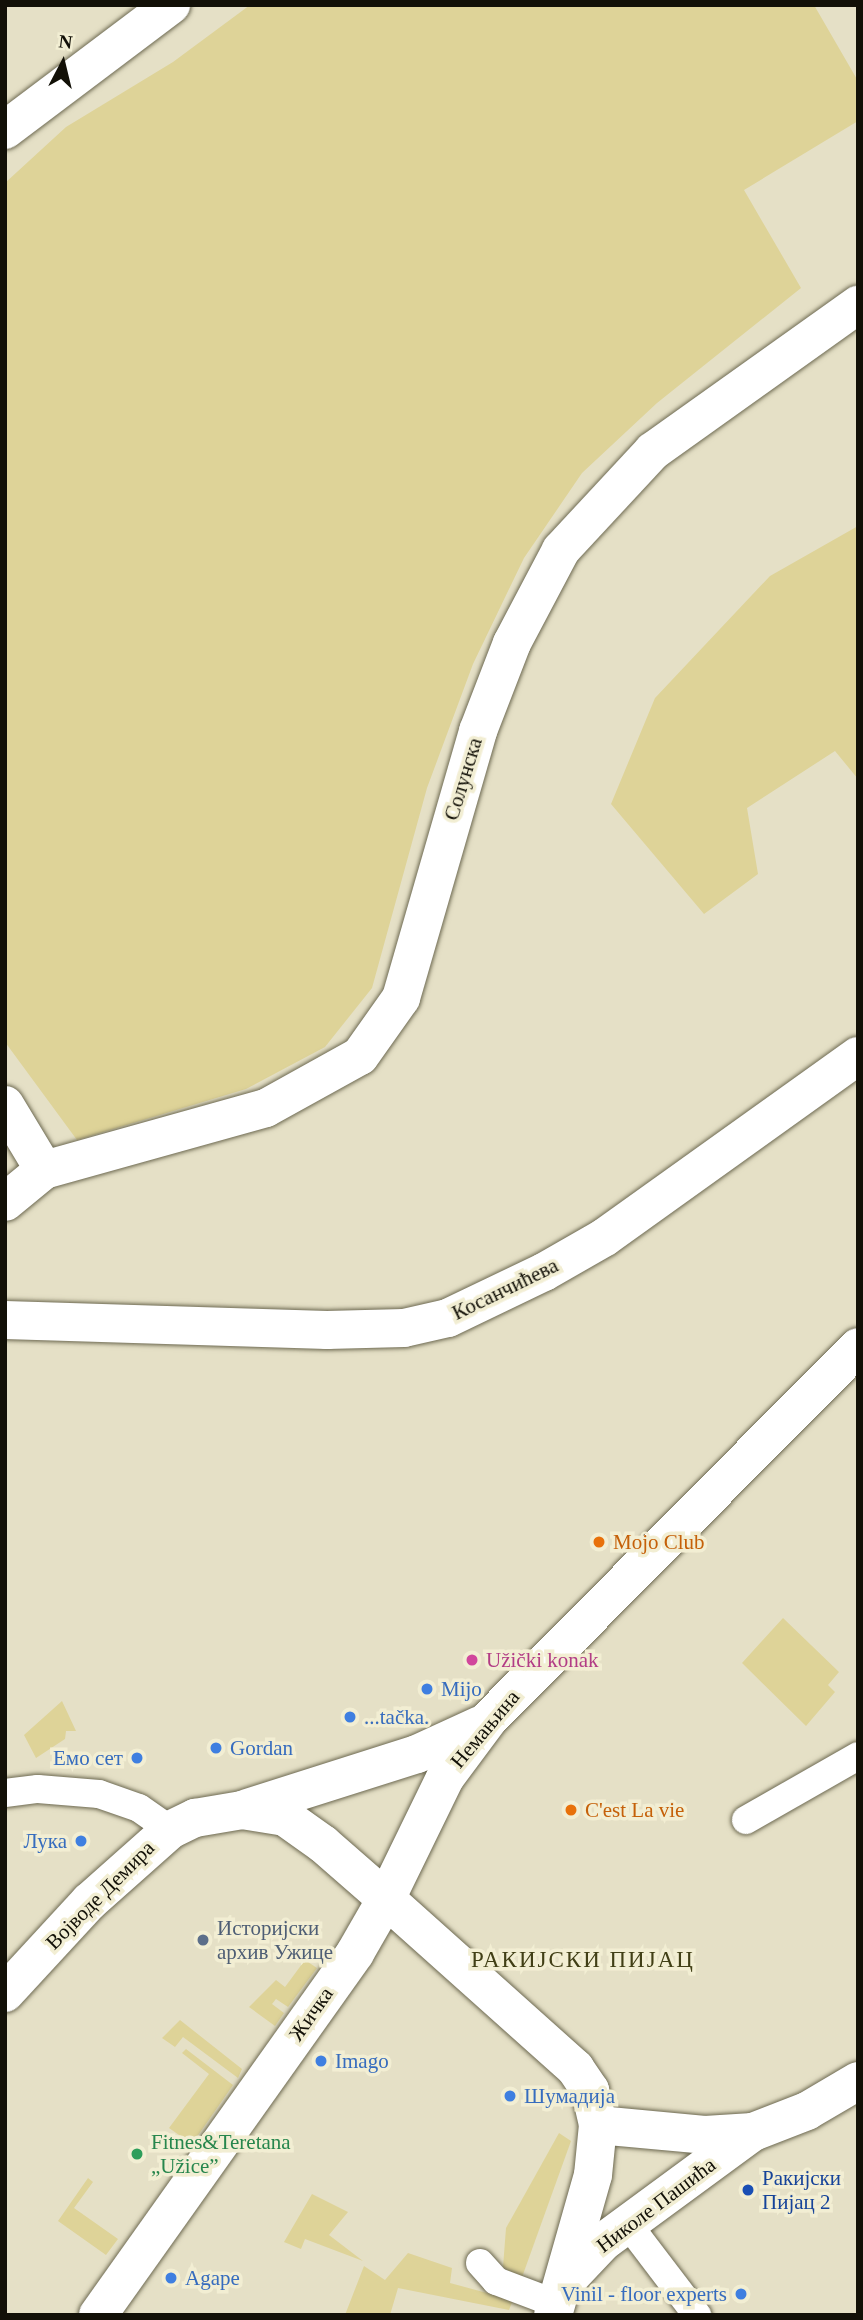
<!DOCTYPE html>
<html>
<head>
<meta charset="utf-8">
<style>
  body { margin:0 }
  #map { position:relative; width:863px; height:2320px; overflow:hidden; background:#e5e0c6; font-family:"Times New Roman",serif }
  div>[style] { position:absolute }
  .green>* { inset:0; background:#ded398 }
  .roads { filter:drop-shadow(0 0 2px #6d6951) drop-shadow(0 0 2px #6d6951) }
  .lane>* { height:28px; margin:-14px; padding:0 14px; transform-origin:14px; border-radius:14px; background:#fff }
  .street>* { height:38px; margin:-19px; padding:0 19px; transform-origin:19px; border-radius:19px; background:#fff }
  .secondary>* { height:38px; margin:-19px; padding:0 19px; transform-origin:19px; border-radius:19px; background:#fff }
  .dots>* { width:19px; height:19px; translate:-50% -50%; box-sizing:border-box; border:4px solid #f2eed3; border-radius:50% }
  span { translate:-50% -50%; white-space:nowrap; text-align:center; line-height:1.15; -webkit-text-stroke:7px #f2eed3; paint-order:stroke }
  .street-label { font-size:21px; color:#121007 }
  .food-label { font-size:21px; color:#c56008 }
  .left { translate:0 -50%; text-align:left }
  .hotel-label { font-size:21px; color:#b23c85 }
  .shop-label { font-size:21px; color:#366cbe }
  .right { translate:-100% -50%; text-align:right }
  .service-label { font-size:21px; color:#4e5e75 }
  .leisure-label { font-size:21px; color:#27864d }
  .transit-label { font-size:21px; color:#164399 }
  .neighbourhood-label { font-size:23px; color:#413f16; letter-spacing:2px }
  .frame { position:absolute; inset:0; border:7px solid #121007; pointer-events:none }
  .north { position:absolute; left:28px; top:28px; width:70px; height:70px; -webkit-text-stroke:5px #f2eed3; paint-order:stroke; rotate:7deg; font-size:19px; font-weight:700; line-height:28px; text-align:center; color:#121007 }
  .north::after { content:''; display:block; margin:auto; width:24px; height:32px; background:#121007; clip-path:polygon(50% 0,100% 100%,50% 72%,0 100%) }
</style>
</head>
<body>
<div id="map">
  <div class="green">
    <div style="clip-path:polygon(250px 5px,814px 5px,858px 81px,858px 121px,744px 190px,801px 288px,657px 403px,582px 473px,524px 558px,473px 664px,427px 788px,372px 988px,325px 1047px,246px 1089px,77px 1140px,5px 1042px,5px 183px,66px 127px,173px 62px)"></div>
    <div style="clip-path:polygon(858px 526px,858px 779px,835px 751px,747px 808px,758px 874px,704px 914px,611px 804px,655px 698px,770px 576px)"></div>
    <div style="clip-path:polygon(783px 1618px,839px 1672px,828px 1685px,835px 1692px,806px 1726px,742px 1663px)"></div>
    <div style="clip-path:polygon(62px 1701px,76px 1731px,66px 1731px,65px 1739px,36px 1758px,24px 1735px)"></div>
    <div style="clip-path:polygon(305px 1960px,317px 1968px,288px 2007px,276px 1999px,272px 2004px,284px 2013px,275px 2026px,249px 2007px,276px 1980px,285px 1987px)"></div>
    <div style="clip-path:polygon(180px 2020px,242px 2069px,238px 2078px,183px 2037px,175px 2047px,162px 2038px)"></div>
    <div style="clip-path:polygon(186px 2049px,233px 2085px,192px 2144px,169px 2128px,209px 2074px,182px 2053px)"></div>
    <div style="clip-path:polygon(559px 2133px,571px 2141px,521px 2280px,503px 2267px,506px 2228px)"></div>
    <div style="clip-path:polygon(88px 2178px,93px 2182px,74px 2208px,118px 2239px,106px 2255px,58px 2221px)"></div>
    <div style="clip-path:polygon(312px 2194px,348px 2212px,329px 2235px,363px 2261px,305px 2239px,301px 2249px,284px 2242px)"></div>
    <div style="clip-path:polygon(408px 2253px,452px 2268px,450px 2283px,513px 2300px,509px 2310px,398px 2288px,390px 2315px,345px 2315px,364px 2266px,385px 2280px)"></div>
  </div>
  <div class="roads">
    <div class="lane">
      <div style="left:5px;top:1793px;width:33px;rotate:-7deg"></div>
      <div style="left:38px;top:1789px;width:61px;rotate:4.7deg"></div>
      <div style="left:99px;top:1794px;width:42px;rotate:19.3deg"></div>
      <div style="left:139px;top:1808px;width:38px;rotate:35deg"></div>
      <div style="left:746px;top:1820px;width:129px;rotate:-29.7deg"></div>
      <div style="left:627px;top:2223px;width:116px;rotate:52.7deg"></div>
      <div style="left:480px;top:2263px;width:24px;rotate:48deg"></div>
      <div style="left:496px;top:2281px;width:65px;rotate:20.7deg"></div>
    </div>
    <div class="street">
      <div style="left:44px;top:1170px;width:230px;rotate:-15.6deg"></div>
      <div style="left:266px;top:1108px;width:107px;rotate:-29deg"></div>
      <div style="left:360px;top:1056px;width:71px;rotate:-54.7deg"></div>
      <div style="left:401px;top:998px;width:278px;rotate:-73.9deg"></div>
      <div style="left:478px;top:731px;width:94px;rotate:-68.9deg"></div>
      <div style="left:512px;top:643px;width:105px;rotate:-62.2deg"></div>
      <div style="left:561px;top:550px;width:135px;rotate:-47.1deg"></div>
      <div style="left:653px;top:451px;width:252px;rotate:-35.5deg"></div>
      <div style="left:5px;top:1320px;width:322px;rotate:1.8deg"></div>
      <div style="left:327px;top:1330px;width:77px;rotate:-1.5deg"></div>
      <div style="left:404px;top:1328px;width:45px;rotate:-12.8deg"></div>
      <div style="left:448px;top:1318px;width:106px;rotate:-25.6deg"></div>
      <div style="left:544px;top:1272px;width:70px;rotate:-29.8deg"></div>
      <div style="left:605px;top:1237px;width:311px;rotate:-35.6deg"></div>
      <div style="left:98px;top:2315px;width:444px;rotate:-54.6deg"></div>
      <div style="left:355px;top:1953px;width:62px;rotate:-60.1deg"></div>
    </div>
    <div class="secondary">
      <div style="left:5px;top:130px;width:208px;rotate:-37deg"></div>
      <div style="left:5px;top:1105px;width:76px;rotate:59deg"></div>
      <div style="left:44px;top:1170px;width:50px;rotate:140.6deg"></div>
      <div style="left:247px;top:1808px;width:178px;rotate:-17.6deg"></div>
      <div style="left:417px;top:1754px;width:69px;rotate:-24.7deg"></div>
      <div style="left:386px;top:1899px;width:135px;rotate:-64deg"></div>
      <div style="left:445px;top:1778px;width:72px;rotate:-53.4deg"></div>
      <div style="left:488px;top:1720px;width:525px;rotate:-45.23deg"></div>
      <div style="left:5px;top:1993px;width:124px;rotate:-47.3deg"></div>
      <div style="left:89px;top:1902px;width:108px;rotate:-41.6deg"></div>
      <div style="left:170px;top:1830px;width:28px;rotate:-26deg"></div>
      <div style="left:195px;top:1818px;width:48px;rotate:-9.7deg"></div>
      <div style="left:242px;top:1810px;width:44px;rotate:9.2deg"></div>
      <div style="left:285px;top:1817px;width:47px;rotate:35.4deg"></div>
      <div style="left:323px;top:1844px;width:84px;rotate:41.1deg"></div>
      <div style="left:386px;top:1899px;width:254px;rotate:41.8deg"></div>
      <div style="left:575px;top:2068px;width:27px;rotate:56deg"></div>
      <div style="left:590px;top:2090px;width:36px;rotate:77deg"></div>
      <div style="left:598px;top:2125px;width:50px;rotate:95.7deg"></div>
      <div style="left:593px;top:2175px;width:146px;rotate:105.9deg"></div>
      <div style="left:598px;top:2125px;width:107px;rotate:5.3deg"></div>
      <div style="left:705px;top:2135px;width:48px;rotate:-3.6deg"></div>
      <div style="left:753px;top:2132px;width:58px;rotate:-21.3deg"></div>
      <div style="left:807px;top:2111px;width:59px;rotate:-30.5deg"></div>
      <div style="left:568px;top:2279px;width:51px;rotate:-46.6deg"></div>
      <div style="left:603px;top:2242px;width:186px;rotate:-36.3deg"></div>
    </div>
  </div>
  <div class="dots">
    <div style="left:599px;top:1542px;background:#e8710a"></div>
    <div style="left:472px;top:1660px;background:#d1479c"></div>
    <div style="left:427px;top:1689px;background:#3f7fe0"></div>
    <div style="left:350px;top:1717px;background:#3f7fe0"></div>
    <div style="left:216px;top:1748px;background:#3f7fe0"></div>
    <div style="left:137px;top:1758px;background:#3f7fe0"></div>
    <div style="left:571px;top:1810px;background:#e8710a"></div>
    <div style="left:81px;top:1841px;background:#3f7fe0"></div>
    <div style="left:203px;top:1940px;background:#5c6f8a"></div>
    <div style="left:321px;top:2061px;background:#3f7fe0"></div>
    <div style="left:510px;top:2096px;background:#3f7fe0"></div>
    <div style="left:137px;top:2154px;background:#2e9e5b"></div>
    <div style="left:748px;top:2190px;background:#1a4fb4"></div>
    <div style="left:171px;top:2278px;background:#3f7fe0"></div>
    <div style="left:741px;top:2294px;background:#3f7fe0"></div>
  </div>
  <div class="street-label">
    <span style="left:463px;top:779px;rotate:-73deg">Солунска</span>
    <span style="left:505px;top:1289px;rotate:-26deg">Косанчићева</span>
    <span style="left:485px;top:1729px;rotate:-50deg">Немањина</span>
    <span style="left:100px;top:1895px;rotate:-45deg">Војводе Демира</span>
    <span style="left:311px;top:2014px;rotate:-55deg">Жичка</span>
    <span style="left:656px;top:2205px;rotate:-37deg">Николе Пашића</span>
  </div>
  <div class="food-label">
    <span class="left" style="left:613px;top:1542px">Mojo Club</span>
    <span class="left" style="left:585px;top:1810px">C'est La vie</span>
  </div>
  <div class="hotel-label">
    <span class="left" style="left:486px;top:1660px">Užički konak</span>
  </div>
  <div class="shop-label">
    <span class="left" style="left:441px;top:1689px">Mijo</span>
    <span class="left" style="left:364px;top:1717px">...tačka.</span>
    <span class="left" style="left:230px;top:1748px">Gordan</span>
    <span class="right" style="left:123px;top:1758px">Емо сет</span>
    <span class="right" style="left:67px;top:1841px">Лука</span>
    <span class="left" style="left:335px;top:2061px">Imago</span>
    <span class="left" style="left:524px;top:2096px">Шумадија</span>
    <span class="left" style="left:185px;top:2278px">Agape</span>
    <span class="right" style="left:727px;top:2294px">Vinil - floor experts</span>
  </div>
  <div class="service-label">
    <span class="left" style="left:217px;top:1940px">Историјски<br>архив Ужице</span>
  </div>
  <div class="leisure-label">
    <span class="left" style="left:151px;top:2154px">Fitnes&amp;Teretana<br>„Užice”</span>
  </div>
  <div class="transit-label">
    <span class="left" style="left:762px;top:2190px">Ракијски<br>Пијац 2</span>
  </div>
  <div class="neighbourhood-label">
    <span style="left:583px;top:1960px">РАКИЈСКИ ПИЈАЦ</span>
  </div>
  <div class="frame"></div>
  <div class="north">N</div>
</div>
</body>
</html>
